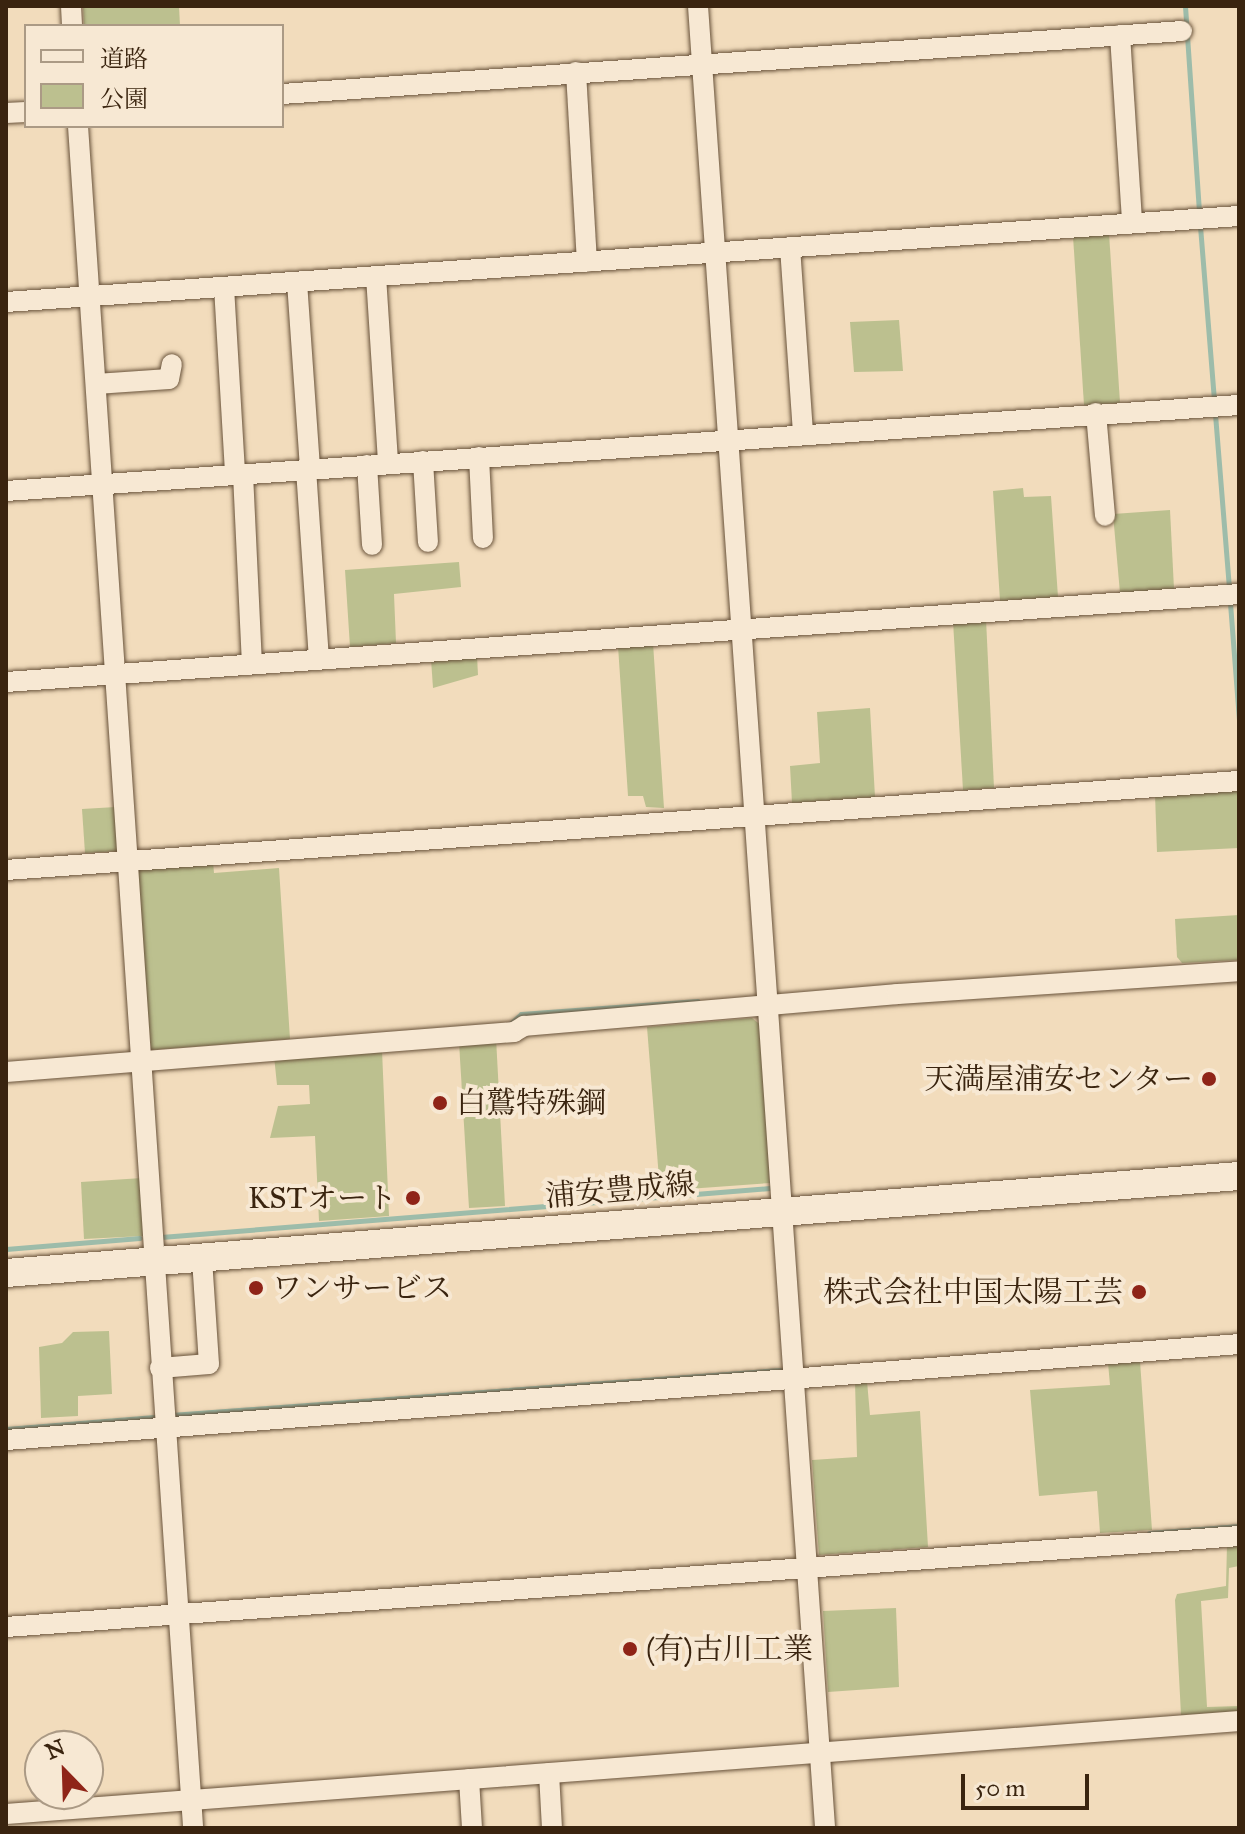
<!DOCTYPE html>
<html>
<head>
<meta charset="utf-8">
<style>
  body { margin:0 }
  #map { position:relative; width:1245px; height:1834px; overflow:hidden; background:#f2dcbc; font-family:"IM FELL Great Primer","Noto Serif JP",serif }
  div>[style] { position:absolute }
  .green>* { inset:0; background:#bcc08f }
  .stream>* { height:5px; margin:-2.5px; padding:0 2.5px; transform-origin:2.5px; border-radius:2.5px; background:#9dbcaa }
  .roads { filter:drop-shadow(0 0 2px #68523a) drop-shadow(0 0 2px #68523a) }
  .street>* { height:20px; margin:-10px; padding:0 10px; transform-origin:10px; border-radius:10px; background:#f7e8d3 }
  .secondary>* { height:28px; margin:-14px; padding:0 14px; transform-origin:14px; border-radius:14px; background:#f7e8d3 }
  .dots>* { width:22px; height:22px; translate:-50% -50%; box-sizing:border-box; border:4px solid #f7e8d3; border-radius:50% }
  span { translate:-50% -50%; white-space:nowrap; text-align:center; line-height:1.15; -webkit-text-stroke:8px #f7e8d3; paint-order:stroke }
  .poi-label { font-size:30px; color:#3a240f }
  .right { translate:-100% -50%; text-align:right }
  .left { translate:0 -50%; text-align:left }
  .street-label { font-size:30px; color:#3a240f }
  .frame { position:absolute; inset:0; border:8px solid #3a240f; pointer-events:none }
  .legend { position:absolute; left:24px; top:24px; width:260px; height:104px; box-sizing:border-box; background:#f7e8d3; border:2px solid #ab9a85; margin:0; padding:10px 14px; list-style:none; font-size:24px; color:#3a240f }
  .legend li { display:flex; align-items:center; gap:16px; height:40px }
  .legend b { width:40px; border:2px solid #ab9a85 }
  .north { position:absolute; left:24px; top:1730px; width:80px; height:80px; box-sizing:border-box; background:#f7e8d3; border:2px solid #ab9a85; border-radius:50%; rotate:337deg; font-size:22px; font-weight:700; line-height:32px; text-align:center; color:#3a240f }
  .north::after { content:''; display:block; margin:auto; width:28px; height:36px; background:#8f2418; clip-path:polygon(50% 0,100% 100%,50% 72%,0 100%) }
  .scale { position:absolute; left:961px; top:1774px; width:128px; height:36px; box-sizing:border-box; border:4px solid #3a240f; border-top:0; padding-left:10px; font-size:24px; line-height:28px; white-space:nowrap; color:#3a240f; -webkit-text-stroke:6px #f7e8d3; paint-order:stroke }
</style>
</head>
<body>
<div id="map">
  <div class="green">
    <div style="clip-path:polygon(83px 6px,179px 6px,180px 26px,84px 26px)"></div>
    <div style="clip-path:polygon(1109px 233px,1120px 403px,1084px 405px,1073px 236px)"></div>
    <div style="clip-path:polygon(899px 320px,903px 371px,854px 372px,850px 322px)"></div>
    <div style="clip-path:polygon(1023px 488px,1024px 497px,1051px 496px,1058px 597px,1000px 601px,993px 491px)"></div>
    <div style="clip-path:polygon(1170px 510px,1174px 589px,1120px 593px,1113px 514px)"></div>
    <div style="clip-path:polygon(459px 562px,461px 587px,394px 594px,396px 643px,350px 647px,345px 570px)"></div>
    <div style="clip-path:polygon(986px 619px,994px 788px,963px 790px,953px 621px)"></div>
    <div style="clip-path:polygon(653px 643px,664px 808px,646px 807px,643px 796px,628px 796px,618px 646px)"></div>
    <div style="clip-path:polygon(477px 656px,478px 675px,433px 688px,431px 659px)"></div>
    <div style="clip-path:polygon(870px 708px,875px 797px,792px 803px,790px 766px,820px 763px,817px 712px)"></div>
    <div style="clip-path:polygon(1239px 787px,1239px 848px,1157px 852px,1155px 794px)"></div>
    <div style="clip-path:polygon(116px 807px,119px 851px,85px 853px,82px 809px)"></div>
    <div style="clip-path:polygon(213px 862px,214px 873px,279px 868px,290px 1039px,151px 1050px,136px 867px)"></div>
    <div style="clip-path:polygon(1239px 915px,1239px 960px,1182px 963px,1177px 957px,1175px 919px)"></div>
    <div style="clip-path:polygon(752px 1018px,762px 1026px,770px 1183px,660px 1191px,647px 1027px)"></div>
    <div style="clip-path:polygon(496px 1038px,505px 1206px,469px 1208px,459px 1042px)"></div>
    <div style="clip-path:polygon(382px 1050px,389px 1216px,319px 1221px,315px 1136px,270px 1138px,278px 1106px,310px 1104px,309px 1085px,277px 1085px,274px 1056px)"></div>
    <div style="clip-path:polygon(142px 1178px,143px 1236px,84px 1239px,81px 1182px)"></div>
    <div style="clip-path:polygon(109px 1331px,112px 1394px,78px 1396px,78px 1416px,41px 1418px,39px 1347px,62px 1343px,73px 1332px)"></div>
    <div style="clip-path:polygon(1140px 1361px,1152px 1530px,1100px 1533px,1097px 1491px,1039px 1496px,1030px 1390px,1110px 1385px,1108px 1363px)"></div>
    <div style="clip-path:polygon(867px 1381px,870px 1415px,920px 1411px,928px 1547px,819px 1555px,812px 1460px,857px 1457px,855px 1382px)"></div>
    <div style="clip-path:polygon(1239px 1543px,1239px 1566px,1229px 1568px,1228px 1598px,1201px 1601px,1207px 1707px,1239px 1706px,1239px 1711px,1181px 1715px,1175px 1600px,1177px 1594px,1226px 1586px,1227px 1544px)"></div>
    <div style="clip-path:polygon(896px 1608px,899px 1687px,828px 1692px,823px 1611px)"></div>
  </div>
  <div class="stream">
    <div style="left:1185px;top:6px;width:206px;rotate:86.1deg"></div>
    <div style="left:1200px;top:226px;width:174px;rotate:85.4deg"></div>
    <div style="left:1215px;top:414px;width:176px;rotate:85.4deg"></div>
    <div style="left:1230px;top:603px;width:118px;rotate:85.6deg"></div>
    <div style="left:511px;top:1023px;width:13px;rotate:-42deg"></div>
    <div style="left:521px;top:1014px;width:177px;rotate:-4.2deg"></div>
    <div style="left:161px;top:1237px;width:611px;rotate:-4.6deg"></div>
    <div style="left:6px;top:1249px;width:134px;rotate:-4.7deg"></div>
    <div style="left:171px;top:1415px;width:611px;rotate:-4.23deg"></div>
    <div style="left:6px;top:1429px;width:149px;rotate:-4.6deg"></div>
    <div style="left:1149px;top:1533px;width:90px;rotate:-4.4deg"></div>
  </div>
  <div class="roads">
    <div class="street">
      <div style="left:71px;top:6px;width:20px;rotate:87deg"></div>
      <div style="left:698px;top:6px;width:1826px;rotate:86.01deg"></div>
      <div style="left:1120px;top:35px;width:188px;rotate:86.3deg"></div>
      <div style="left:576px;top:72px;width:190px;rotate:86.7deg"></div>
      <div style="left:282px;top:94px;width:902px;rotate:-4deg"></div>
      <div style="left:6px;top:113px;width:20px;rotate:-3deg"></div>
      <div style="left:78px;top:126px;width:1706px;rotate:86.13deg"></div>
      <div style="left:790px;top:247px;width:187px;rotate:86deg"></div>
      <div style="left:376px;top:276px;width:187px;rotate:86.3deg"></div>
      <div style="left:297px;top:282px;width:187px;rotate:86deg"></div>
      <div style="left:224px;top:287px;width:187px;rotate:86.6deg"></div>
      <div style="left:6px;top:302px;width:1236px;rotate:-3.99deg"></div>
      <div style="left:96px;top:384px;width:73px;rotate:-3.9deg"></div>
      <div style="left:169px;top:379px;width:15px;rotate:-79deg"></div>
      <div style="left:1096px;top:413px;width:103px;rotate:85deg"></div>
      <div style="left:479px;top:457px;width:81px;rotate:87.2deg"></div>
      <div style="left:423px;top:461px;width:81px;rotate:86.5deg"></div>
      <div style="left:367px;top:465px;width:80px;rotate:86.4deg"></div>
      <div style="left:306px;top:469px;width:190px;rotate:86.1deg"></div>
      <div style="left:243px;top:474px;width:190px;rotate:87.3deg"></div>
      <div style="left:6px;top:491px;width:1236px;rotate:-3.99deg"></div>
      <div style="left:6px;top:682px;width:1236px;rotate:-4.08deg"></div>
      <div style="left:6px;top:870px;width:1236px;rotate:-4.13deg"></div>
      <div style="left:6px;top:1072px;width:510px;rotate:-4.5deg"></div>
      <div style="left:514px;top:1032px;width:12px;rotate:-31deg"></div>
      <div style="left:524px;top:1026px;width:374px;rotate:-4.9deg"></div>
      <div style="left:897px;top:994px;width:343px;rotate:-3.8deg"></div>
      <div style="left:160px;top:1368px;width:49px;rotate:-4.7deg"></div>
      <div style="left:209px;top:1364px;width:106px;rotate:-93.8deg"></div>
      <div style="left:6px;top:1440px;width:1237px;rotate:-4.45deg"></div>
      <div style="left:6px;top:1627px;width:1236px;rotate:-4.22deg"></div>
      <div style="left:549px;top:1773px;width:55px;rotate:86.9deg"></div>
      <div style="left:469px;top:1779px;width:49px;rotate:86.5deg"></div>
      <div style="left:6px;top:1814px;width:1237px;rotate:-4.31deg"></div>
    </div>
    <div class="secondary">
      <div style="left:6px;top:1273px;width:1237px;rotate:-4.5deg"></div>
    </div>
  </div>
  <div class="dots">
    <div style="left:1209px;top:1079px;background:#8f2418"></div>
    <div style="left:440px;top:1103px;background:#8f2418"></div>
    <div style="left:413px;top:1198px;background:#8f2418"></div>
    <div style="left:256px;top:1288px;background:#8f2418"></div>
    <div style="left:1139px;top:1292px;background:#8f2418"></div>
    <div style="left:630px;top:1649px;background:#8f2418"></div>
  </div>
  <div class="poi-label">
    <span class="right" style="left:1193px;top:1079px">天満屋浦安センター</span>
    <span class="left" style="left:456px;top:1103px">白鷲特殊鋼</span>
    <span class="right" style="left:397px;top:1198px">KSTオート</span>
    <span class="left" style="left:272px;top:1288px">ワンサービス</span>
    <span class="right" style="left:1123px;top:1292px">株式会社中国太陽工芸</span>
    <span class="left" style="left:646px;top:1649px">(有)古川工業</span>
  </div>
  <div class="street-label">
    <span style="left:620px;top:1190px;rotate:-5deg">浦安豊成線</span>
  </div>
  <div class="frame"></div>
  <ul class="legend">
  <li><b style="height:10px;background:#f7e8d3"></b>道路</li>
  <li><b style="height:22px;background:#bcc08f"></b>公園</li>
  </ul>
  <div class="north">N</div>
  <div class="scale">50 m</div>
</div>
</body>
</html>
